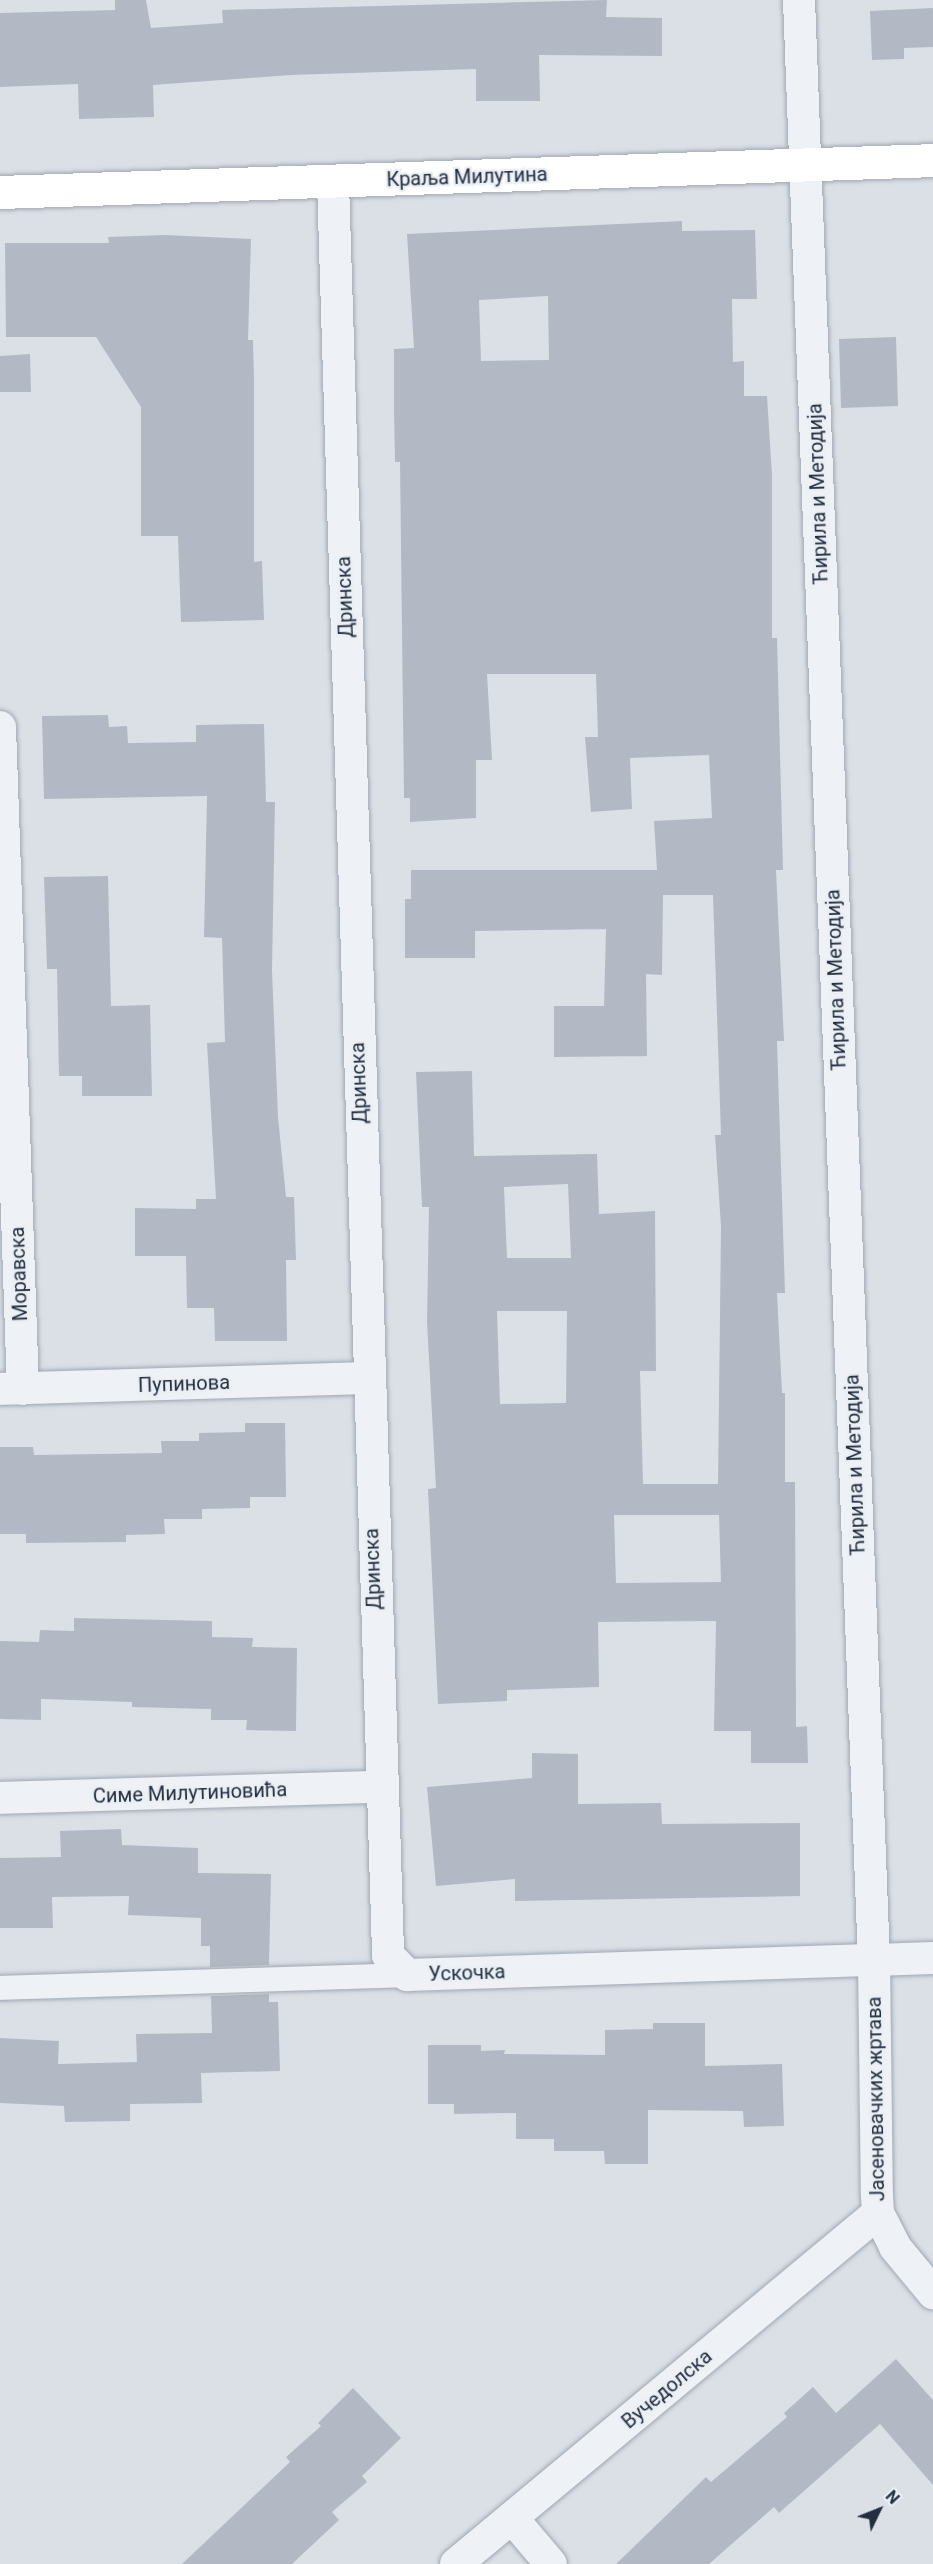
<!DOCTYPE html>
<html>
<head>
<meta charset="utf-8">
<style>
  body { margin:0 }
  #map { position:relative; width:933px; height:2564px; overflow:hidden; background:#dbe0e7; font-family:Roboto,sans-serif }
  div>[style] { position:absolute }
  .building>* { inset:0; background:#b2b9c4 }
  .roads { filter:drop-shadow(0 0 2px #a0a7b1) drop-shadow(0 0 2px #a0a7b1) }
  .pedestrian>* { height:24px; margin:-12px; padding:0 12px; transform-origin:12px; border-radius:12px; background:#eef1f5 }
  .minor>* { height:32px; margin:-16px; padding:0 16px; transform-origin:16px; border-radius:16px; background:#eef1f5 }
  .secondary>* { height:33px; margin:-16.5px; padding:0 16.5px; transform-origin:16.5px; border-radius:16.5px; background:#fff }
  span { translate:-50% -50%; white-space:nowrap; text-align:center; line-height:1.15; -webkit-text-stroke:4.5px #eaeff5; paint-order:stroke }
  .street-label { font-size:20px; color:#242e3e }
  .north { position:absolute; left:849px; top:2480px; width:60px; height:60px; -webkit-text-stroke:4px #eaeff5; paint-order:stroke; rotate:47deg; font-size:16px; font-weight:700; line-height:24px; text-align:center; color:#242e3e }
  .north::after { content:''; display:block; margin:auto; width:21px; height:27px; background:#242e3e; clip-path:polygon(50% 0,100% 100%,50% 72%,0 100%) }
</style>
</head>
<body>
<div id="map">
  <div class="building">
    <div style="clip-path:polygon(115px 0,146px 0,151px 28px,223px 23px,222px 10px,607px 0,606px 17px,662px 18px,662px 56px,539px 55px,540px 101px,476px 101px,476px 69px,291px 75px,153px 85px,154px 117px,79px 119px,78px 84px,0 87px,0 13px,115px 10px)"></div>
    <div style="clip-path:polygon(933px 8px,933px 47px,904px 48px,904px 59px,872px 60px,870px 11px)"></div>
    <div style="clip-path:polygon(evenodd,682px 221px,682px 231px,755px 230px,757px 299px,732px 299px,733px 362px,744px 361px,744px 396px,767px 396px,772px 475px,772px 638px,777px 638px,783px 870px,776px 870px,784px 1041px,777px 1041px,785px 1293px,777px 1293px,782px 1393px,785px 1393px,785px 1482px,795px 1482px,796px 1727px,807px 1726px,808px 1763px,751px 1763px,751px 1731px,714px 1731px,716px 1621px,598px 1622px,599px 1687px,507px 1690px,507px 1701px,438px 1704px,428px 1489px,436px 1488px,427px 1322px,429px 1207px,422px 1207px,416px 1072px,472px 1071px,474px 1156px,597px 1154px,599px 1214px,655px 1211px,656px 1371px,640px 1371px,643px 1484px,718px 1484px,721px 1227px,715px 1135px,721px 1135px,713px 895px,663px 895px,662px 975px,646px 974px,647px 1056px,554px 1057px,554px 1006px,604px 1006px,606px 929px,475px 931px,475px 958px,405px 958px,405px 899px,411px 899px,411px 870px,657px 870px,654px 821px,712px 818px,709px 755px,630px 758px,632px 809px,591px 812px,585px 737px,598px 737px,596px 674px,487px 674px,492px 760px,476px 760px,476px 818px,410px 822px,410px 798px,404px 798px,400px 462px,395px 462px,394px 408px,394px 349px,414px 348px,407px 234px,682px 221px,548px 296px,549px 360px,481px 361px,479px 300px,548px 296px,682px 221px,568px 1184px,571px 1258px,507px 1258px,504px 1187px,568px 1184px,682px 221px,497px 1311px,567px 1311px,566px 1403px,500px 1404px,497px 1311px,682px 221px,614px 1515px,719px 1515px,721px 1582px,616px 1583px,614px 1515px)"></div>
    <div style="clip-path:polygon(165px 235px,251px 239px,248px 340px,253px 340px,254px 382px,254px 562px,262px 561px,264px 620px,181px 622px,178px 536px,141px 536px,141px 407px,96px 337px,6px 337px,5px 243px,109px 243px,108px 237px)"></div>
    <div style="clip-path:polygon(896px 337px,898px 406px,841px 408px,839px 339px)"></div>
    <div style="clip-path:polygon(30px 354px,31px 392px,0 392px,0 356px)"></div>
    <div style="clip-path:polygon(108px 715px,109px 727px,127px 726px,128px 743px,196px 742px,196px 725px,264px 724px,266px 802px,275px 802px,272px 970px,278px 1117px,286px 1197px,294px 1197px,296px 1260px,286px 1260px,287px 1341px,215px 1341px,214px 1308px,187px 1308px,186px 1256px,135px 1256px,135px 1208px,196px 1209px,196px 1199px,216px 1199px,207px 1043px,225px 1042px,222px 938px,204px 937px,207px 796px,44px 799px,42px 716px)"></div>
    <div style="clip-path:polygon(108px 876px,111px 1006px,150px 1005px,152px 1096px,82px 1096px,82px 1076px,59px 1076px,57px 969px,47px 969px,44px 877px)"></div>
    <div style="clip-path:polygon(245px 1423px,285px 1423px,286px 1497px,250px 1497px,250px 1508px,202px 1509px,202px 1519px,164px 1519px,165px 1534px,126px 1535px,126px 1542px,26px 1543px,26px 1534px,0 1534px,0 1447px,33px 1447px,34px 1455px,162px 1453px,161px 1441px,199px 1441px,199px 1433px,245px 1432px)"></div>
    <div style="clip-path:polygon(74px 1618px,212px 1621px,212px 1637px,253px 1638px,252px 1647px,297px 1648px,296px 1731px,246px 1730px,247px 1720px,211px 1720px,211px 1709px,132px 1707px,132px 1702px,41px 1699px,41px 1720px,0 1719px,0 1641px,39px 1642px,40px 1630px,74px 1631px)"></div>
    <div style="clip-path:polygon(532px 1753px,578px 1754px,578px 1804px,661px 1803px,662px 1824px,800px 1823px,800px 1896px,515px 1901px,515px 1879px,436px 1886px,427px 1787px,532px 1778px)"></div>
    <div style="clip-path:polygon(121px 1829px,122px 1845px,198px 1848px,198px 1873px,271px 1874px,269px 1965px,210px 1967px,210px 1946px,201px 1946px,201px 1918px,128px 1915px,129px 1896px,52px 1897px,53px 1928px,0 1928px,0 1858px,61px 1857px,60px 1831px)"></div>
    <div style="clip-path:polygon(269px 1994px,269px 2002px,278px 2002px,280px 2071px,201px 2073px,202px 2103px,130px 2104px,130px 2121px,65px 2122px,64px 2106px,0 2103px,0 2038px,59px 2041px,58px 2064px,137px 2062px,136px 2034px,212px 2033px,211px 1996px)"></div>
    <div style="clip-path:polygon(653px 2023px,705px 2023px,705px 2066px,782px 2064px,784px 2126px,744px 2127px,743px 2111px,648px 2110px,648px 2164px,605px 2164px,604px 2151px,554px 2151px,554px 2139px,516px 2139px,516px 2113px,454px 2114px,454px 2104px,428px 2104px,428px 2045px,481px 2045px,481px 2051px,505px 2050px,504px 2054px,605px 2055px,605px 2030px,653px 2029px)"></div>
    <div style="clip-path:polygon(896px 2359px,933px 2400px,933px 2485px,880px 2424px,779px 2513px,774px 2507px,709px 2564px,616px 2564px,706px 2477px,711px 2482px,787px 2417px,784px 2413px,813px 2387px,836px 2413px)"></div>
    <div style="clip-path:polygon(353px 2388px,401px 2438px,362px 2476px,367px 2482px,332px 2512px,339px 2520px,292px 2564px,182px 2564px,290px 2462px,286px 2457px,321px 2426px,318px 2423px)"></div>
  </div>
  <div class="roads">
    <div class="pedestrian">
      <div style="left:0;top:1988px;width:407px;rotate:-1.8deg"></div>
    </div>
    <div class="minor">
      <div style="left:799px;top:0;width:1961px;rotate:87.81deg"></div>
      <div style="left:874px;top:1960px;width:235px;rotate:89.3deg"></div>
      <div style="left:877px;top:2195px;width:18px;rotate:87deg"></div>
      <div style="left:878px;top:2213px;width:38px;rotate:63deg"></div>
      <div style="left:895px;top:2247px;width:60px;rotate:50.4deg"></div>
      <div style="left:333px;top:182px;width:1774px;rotate:88.22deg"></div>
      <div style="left:388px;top:1955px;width:28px;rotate:46deg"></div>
      <div style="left:407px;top:1975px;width:526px;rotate:-1.85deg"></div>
      <div style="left:0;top:727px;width:662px;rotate:88.01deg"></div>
      <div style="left:0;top:1389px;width:368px;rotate:-1.7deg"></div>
      <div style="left:0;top:1798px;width:380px;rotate:-1.7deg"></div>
      <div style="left:512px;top:2518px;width:60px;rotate:49.7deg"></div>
      <div style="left:456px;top:2564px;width:549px;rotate:-39.75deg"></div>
    </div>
    <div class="secondary">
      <div style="left:0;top:192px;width:934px;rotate:-1.96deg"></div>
    </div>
  </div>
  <div class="street-label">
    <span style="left:467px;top:177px;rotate:-2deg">Краља Милутина</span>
    <span style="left:818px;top:494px;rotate:-92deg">Ћирила и Методија</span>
    <span style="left:345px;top:597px;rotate:-92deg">Дринска</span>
    <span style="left:836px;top:980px;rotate:-92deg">Ћирила и Методија</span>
    <span style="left:359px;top:1083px;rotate:-92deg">Дринска</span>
    <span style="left:19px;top:1274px;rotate:-92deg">Моравска</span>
    <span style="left:184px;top:1384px;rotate:-2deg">Пупинова</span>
    <span style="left:855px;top:1465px;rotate:-92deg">Ћирила и Методија</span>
    <span style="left:373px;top:1569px;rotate:-92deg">Дринска</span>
    <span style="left:190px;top:1793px;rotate:-2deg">Симе Милутиновића</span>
    <span style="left:467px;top:1973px;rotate:-2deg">Ускочка</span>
    <span style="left:876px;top:2099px;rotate:-91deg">Јасеновачких жртава</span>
    <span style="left:667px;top:2389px;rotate:-40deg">Вучедолска</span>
  </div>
  <div class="north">N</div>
</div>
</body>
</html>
